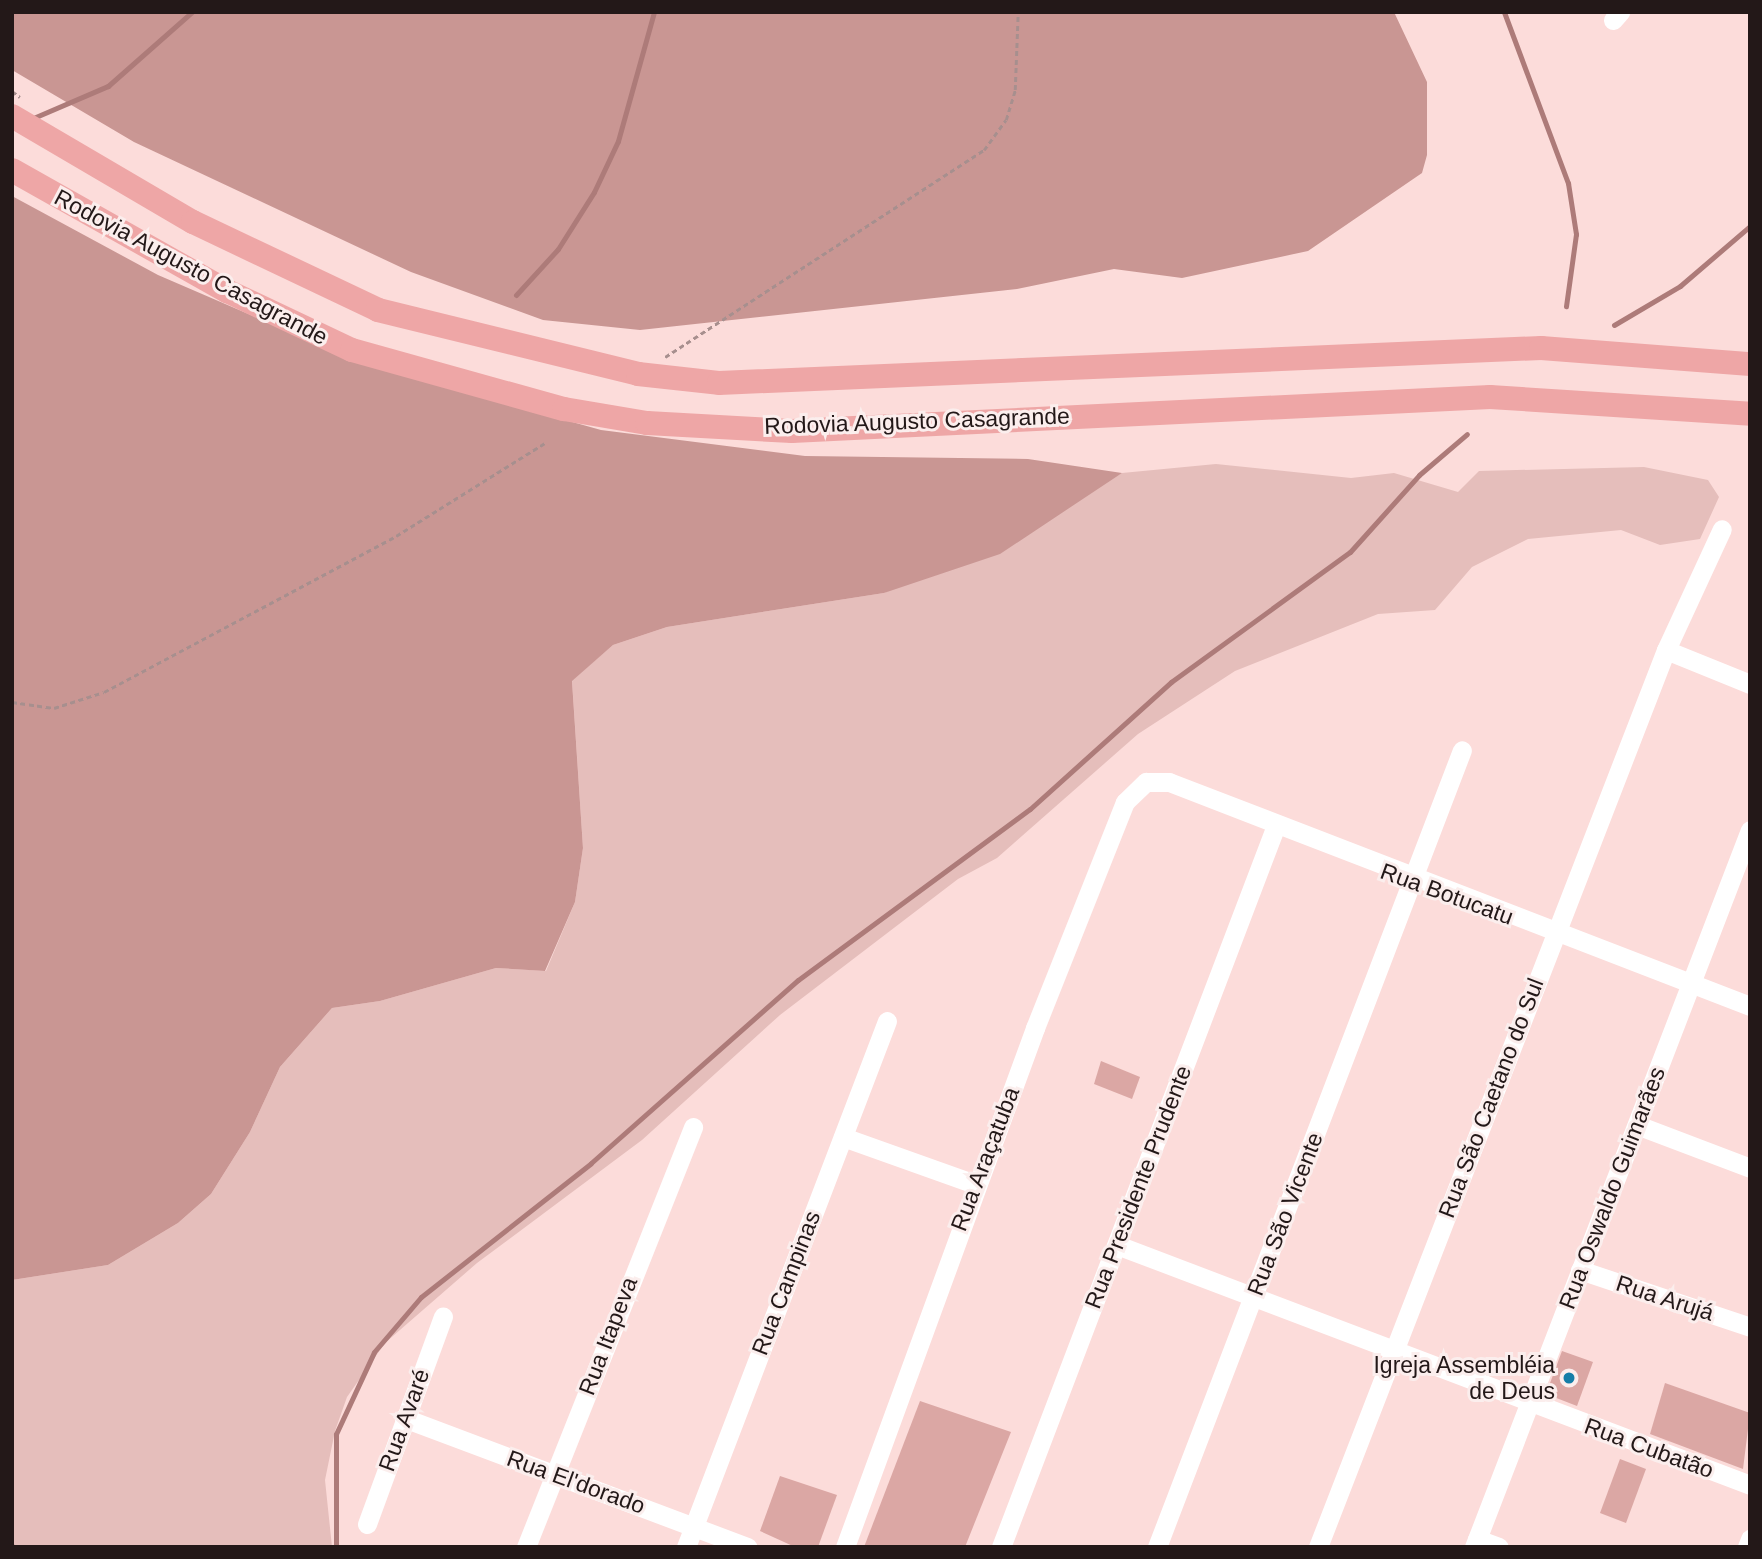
<!DOCTYPE html>
<html>
<head>
<meta charset="utf-8">
<style>
  body { margin:0 }
  #map { position:relative; width:1762px; height:1559px; overflow:hidden; background:#fcdcda; font-family:Arial,sans-serif }
  div>[style] { position:absolute }
  .green>* { inset:0; background:#e5bebb }
  .forest>* { inset:0; background:#c99693 }
  .stream>* { height:5px; margin:-2.5px; padding:0 2.5px; transform-origin:2.5px; border-radius:2.5px; background:#ad7b79 }
  .building>* { inset:0; background:#dba7a4 }
  .path>* { height:2.5px; margin-top:-1.25px; transform-origin:0; background:repeating-linear-gradient(90deg,#a78f8e 0 5px,transparent 0 8.5px) }
  .minor>* { height:19px; margin:-9.5px; padding:0 9.5px; transform-origin:9.5px; border-radius:9.5px; background:#fff }
  .major>* { height:24px; margin:-12px; padding:0 12px; transform-origin:12px; border-radius:12px; background:#eea6a6 }
  .dots>* { width:19px; height:19px; translate:-50% -50%; box-sizing:border-box; border:4px solid #fbeeed; border-radius:50% }
  span { translate:-50% -50%; white-space:nowrap; text-align:center; line-height:1.15; -webkit-text-stroke:6px #fbeeed; paint-order:stroke }
  .street-label { font-size:23px; color:#231818 }
  .poi-label { font-size:23px; color:#231818 }
  .right { translate:-100% -50%; text-align:right }
  .frame { position:absolute; inset:0; border:14px solid #231818; pointer-events:none }
</style>
</head>
<body>
<div id="map">
  <div class="green">
    <div style="clip-path:polygon(1216px 464px,1351px 478px,1394px 473px,1458px 492px,1479px 471px,1644px 467px,1708px 480px,1719px 497px,1700px 539px,1660px 545px,1621px 530px,1528px 539px,1472px 567px,1435px 610px,1378px 614px,1235px 671px,1138px 734px,997px 858px,958px 879px,780px 1015px,642px 1140px,477px 1263px,385px 1343px,347px 1397px,335px 1431px,325px 1480px,332px 1547px,12px 1547px,12px 1280px,108px 1265px,178px 1223px,211px 1194px,250px 1132px,280px 1067px,332px 1008px,380px 1001px,496px 968px,546px 971px,575px 902px,583px 848px,572px 680px,613px 645px,667px 627px,884px 593px,1122px 473px)"></div>
  </div>
  <div class="forest">
    <div style="clip-path:polygon(12px 12px,1394px 12px,1427px 82px,1427px 155px,1422px 173px,1308px 251px,1182px 278px,1114px 269px,1017px 289px,640px 330px,543px 320px,411px 272px,134px 142px,12px 70px)"></div>
    <div style="clip-path:polygon(12px 196px,158px 275px,365px 364px,601px 430px,805px 456px,1028px 459px,1122px 473px,1000px 554px,884px 593px,667px 627px,613px 645px,572px 681px,583px 848px,575px 902px,545px 971px,496px 968px,380px 1001px,332px 1008px,280px 1067px,250px 1132px,211px 1194px,178px 1223px,108px 1265px,12px 1280px)"></div>
  </div>
  <div class="stream">
    <div style="left:1504px;top:12px;width:183px;rotate:69.5deg"></div>
    <div style="left:1568px;top:183px;width:52px;rotate:81.1deg"></div>
    <div style="left:1576px;top:234px;width:73px;rotate:97.9deg"></div>
    <div style="left:31px;top:119px;width:84px;rotate:-23.2deg"></div>
    <div style="left:108px;top:86px;width:112px;rotate:-41.4deg"></div>
    <div style="left:516px;top:295px;width:62px;rotate:-47.6deg"></div>
    <div style="left:558px;top:249px;width:67px;rotate:-57.7deg"></div>
    <div style="left:594px;top:192px;width:56px;rotate:-64.8deg"></div>
    <div style="left:618px;top:141px;width:134px;rotate:-74.4deg"></div>
    <div style="left:1614px;top:325px;width:77px;rotate:-30.6deg"></div>
    <div style="left:1680px;top:286px;width:92px;rotate:-40.6deg"></div>
    <div style="left:12px;top:1546px;width:2px;rotate:27deg"></div>
    <div style="left:336px;top:1547px;width:113px;rotate:-90deg"></div>
    <div style="left:336px;top:1434px;width:90px;rotate:-65.1deg"></div>
    <div style="left:374px;top:1352px;width:72px;rotate:-49.5deg"></div>
    <div style="left:421px;top:1297px;width:216px;rotate:-38.2deg"></div>
    <div style="left:591px;top:1163px;width:276px;rotate:-41.5deg"></div>
    <div style="left:798px;top:980px;width:288px;rotate:-36.4deg"></div>
    <div style="left:1030px;top:809px;width:190px;rotate:-42deg"></div>
    <div style="left:1171px;top:682px;width:221px;rotate:-36deg"></div>
    <div style="left:1350px;top:552px;width:103px;rotate:-48.1deg"></div>
    <div style="left:1419px;top:475px;width:63px;rotate:-40.5deg"></div>
  </div>
  <div class="building">
    <div style="clip-path:polygon(1101px 1061px,1140px 1077px,1132px 1099px,1094px 1084px)"></div>
    <div style="clip-path:polygon(1562px 1351px,1593px 1362px,1577px 1406px,1546px 1394px)"></div>
    <div style="clip-path:polygon(1665px 1383px,1750px 1413px,1743px 1469px,1650px 1434px)"></div>
    <div style="clip-path:polygon(920px 1401px,1011px 1432px,965px 1547px,864px 1547px)"></div>
    <div style="clip-path:polygon(1620px 1459px,1646px 1469px,1626px 1523px,1600px 1513px)"></div>
    <div style="clip-path:polygon(780px 1476px,837px 1495px,818px 1547px,795px 1547px,760px 1531px)"></div>
  </div>
  <div class="path">
    <div style="left:12px;top:91px;width:10px;rotate:37deg"></div>
    <div style="left:665px;top:357px;width:380px;rotate:-33deg"></div>
    <div style="left:984px;top:150px;width:37px;rotate:-54deg"></div>
    <div style="left:1006px;top:120px;width:31px;rotate:-73deg"></div>
    <div style="left:1015px;top:90px;width:78px;rotate:-87.8deg"></div>
    <div style="left:12px;top:702px;width:42px;rotate:8.1deg"></div>
    <div style="left:54px;top:708px;width:52px;rotate:-17.7deg"></div>
    <div style="left:104px;top:692px;width:331px;rotate:-28.1deg"></div>
    <div style="left:396px;top:536px;width:176px;rotate:-32deg"></div>
  </div>
  <div class="minor">
    <div style="left:1613px;top:20px;width:11px;rotate:-49deg"></div>
    <div style="left:1666px;top:650px;width:91px;rotate:22deg"></div>
    <div style="left:1637px;top:1125px;width:121px;rotate:20.8deg"></div>
    <div style="left:843px;top:1137px;width:140px;rotate:19.6deg"></div>
    <div style="left:1117px;top:1245px;width:677px;rotate:20.76deg"></div>
    <div style="left:1580px;top:1270px;width:179px;rotate:18.5deg"></div>
    <div style="left:404px;top:1418px;width:367px;rotate:20.6deg"></div>
    <div style="left:367px;top:1524px;width:221px;rotate:-69.9deg"></div>
    <div style="left:1477px;top:1539px;width:23px;rotate:20deg"></div>
    <div style="left:526px;top:1547px;width:452px;rotate:-68.3deg"></div>
    <div style="left:686px;top:1547px;width:563px;rotate:-69.09deg"></div>
    <div style="left:845px;top:1547px;width:553px;rotate:-69.89deg"></div>
    <div style="left:1035px;top:1028px;width:243px;rotate:-68.3deg"></div>
    <div style="left:1125px;top:802px;width:29px;rotate:-44deg"></div>
    <div style="left:1146px;top:782px;width:23px"></div>
    <div style="left:1169px;top:782px;width:623px;rotate:21.08deg"></div>
    <div style="left:1001px;top:1547px;width:769px;rotate:-69.14deg"></div>
    <div style="left:1157px;top:1547px;width:853px;rotate:-69.06deg"></div>
    <div style="left:1318px;top:1547px;width:962px;rotate:-68.8deg"></div>
    <div style="left:1666px;top:650px;width:133px;rotate:-65.2deg"></div>
    <div style="left:1474px;top:1547px;width:768px;rotate:-68.95deg"></div>
    <div style="left:1747px;top:1547px;width:9px;rotate:-69deg"></div>
  </div>
  <div class="major">
    <div style="left:12px;top:116px;width:210px;rotate:30.4deg"></div>
    <div style="left:193px;top:222px;width:205px;rotate:25.4deg"></div>
    <div style="left:378px;top:310px;width:268px;rotate:13.8deg"></div>
    <div style="left:638px;top:374px;width:81px;rotate:6.3deg"></div>
    <div style="left:719px;top:383px;width:823px;rotate:-2.44deg"></div>
    <div style="left:1541px;top:348px;width:210px;rotate:4.4deg"></div>
    <div style="left:12px;top:170px;width:247px;rotate:29.4deg"></div>
    <div style="left:227px;top:291px;width:138px;rotate:25.3deg"></div>
    <div style="left:352px;top:350px;width:220px;rotate:15.6deg"></div>
    <div style="left:564px;top:409px;width:84px;rotate:9.6deg"></div>
    <div style="left:647px;top:423px;width:145px;rotate:3.2deg"></div>
    <div style="left:792px;top:431px;width:699px;rotate:-2.79deg"></div>
    <div style="left:1490px;top:397px;width:261px;rotate:3.7deg"></div>
  </div>
  <div class="dots">
    <div style="left:1569px;top:1378px;background:#157ea8"></div>
  </div>
  <div class="street-label">
    <span style="left:191px;top:267px;rotate:28deg">Rodovia Augusto Casagrande</span>
    <span style="left:917px;top:421px;rotate:-2deg">Rodovia Augusto Casagrande</span>
    <span style="left:1447px;top:894px;rotate:20deg">Rua Botucatu</span>
    <span style="left:1491px;top:1098px;rotate:-69deg">Rua São Caetano do Sul</span>
    <span style="left:985px;top:1159px;rotate:-69deg">Rua Araçatuba</span>
    <span style="left:1138px;top:1187px;rotate:-69deg">Rua Presidente Prudente</span>
    <span style="left:1612px;top:1188px;rotate:-69deg">Rua Oswaldo Guimarães</span>
    <span style="left:1285px;top:1214px;rotate:-69deg">Rua São Vicente</span>
    <span style="left:786px;top:1283px;rotate:-69deg">Rua Campinas</span>
    <span style="left:1665px;top:1298px;rotate:18deg">Rua Arujá</span>
    <span style="left:608px;top:1336px;rotate:-69deg">Rua Itapeva</span>
    <span style="left:404px;top:1420px;rotate:-70deg">Rua Avaré</span>
    <span style="left:1649px;top:1448px;rotate:20deg">Rua Cubatão</span>
    <span style="left:576px;top:1482px;rotate:20deg">Rua El'dorado</span>
  </div>
  <div class="poi-label">
    <span class="right" style="left:1555px;top:1378px">Igreja Assembléia<br>de Deus</span>
  </div>
  <div class="frame"></div>
</div>
</body>
</html>
